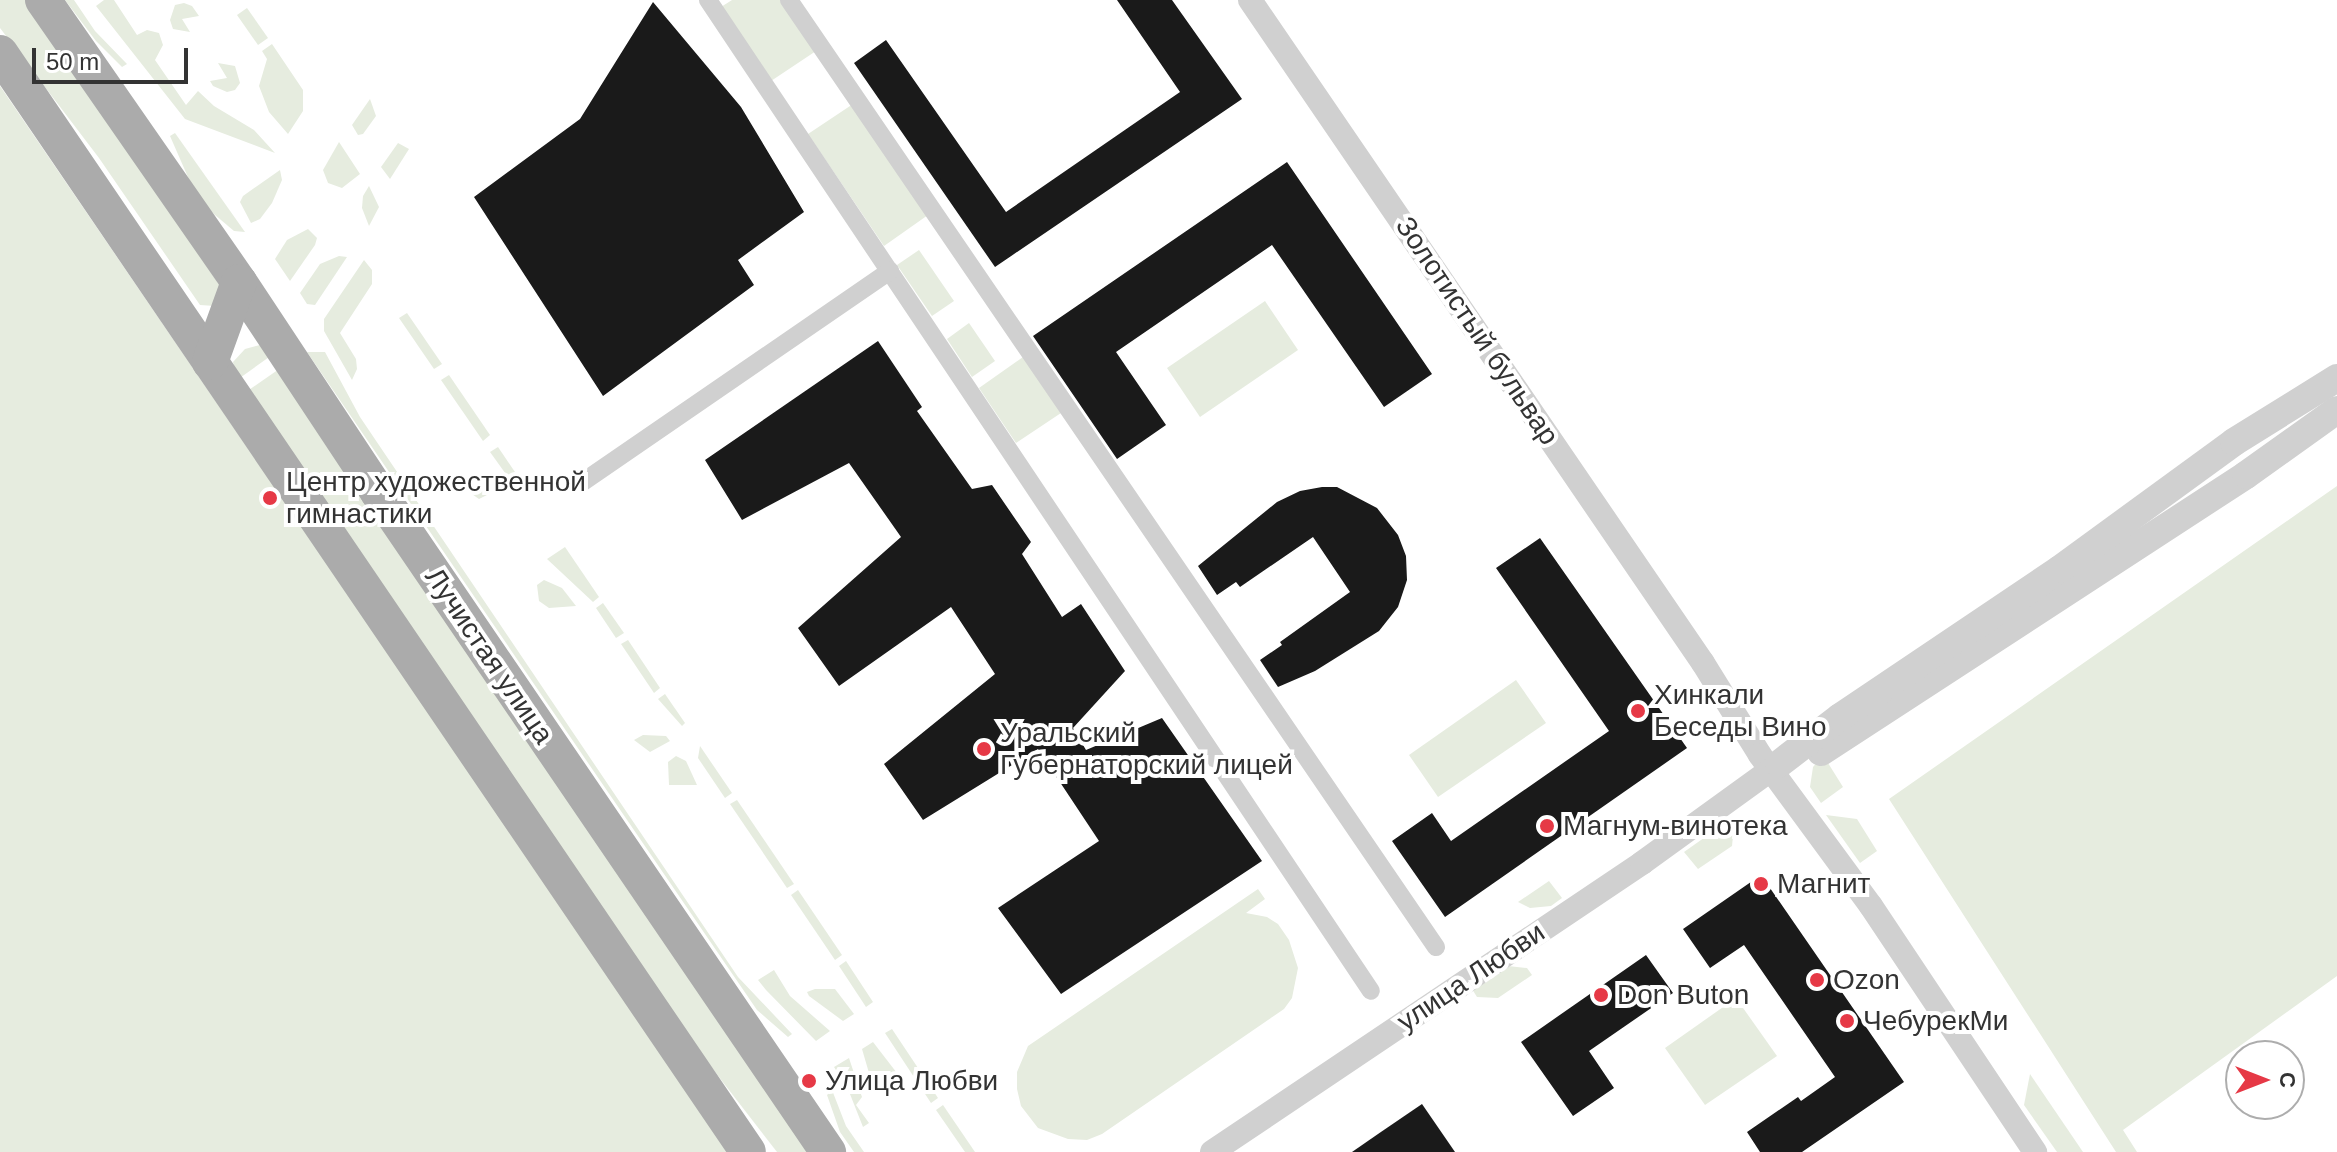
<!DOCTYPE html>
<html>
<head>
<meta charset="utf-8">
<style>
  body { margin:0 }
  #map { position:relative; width:2337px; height:1152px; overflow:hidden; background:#fff; font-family:Helvetica,sans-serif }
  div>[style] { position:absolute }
  .green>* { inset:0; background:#e6ecdf }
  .building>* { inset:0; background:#1a1a1a }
  .pedestrian>* { height:18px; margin:-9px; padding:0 9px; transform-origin:9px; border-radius:9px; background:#d0d0d0 }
  .minor>* { height:24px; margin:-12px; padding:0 12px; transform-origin:12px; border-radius:12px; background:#d0d0d0 }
  .tertiary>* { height:28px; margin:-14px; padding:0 14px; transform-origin:14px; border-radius:14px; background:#d0d0d0 }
  .primary>* { height:36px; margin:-18px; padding:0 18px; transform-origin:18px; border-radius:18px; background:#ababab }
  .dots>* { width:22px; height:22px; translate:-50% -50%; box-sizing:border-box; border:4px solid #fff; border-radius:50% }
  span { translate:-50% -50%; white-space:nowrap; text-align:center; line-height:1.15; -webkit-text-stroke:8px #fff; paint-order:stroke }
  .street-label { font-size:28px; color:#333 }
  .poi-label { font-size:28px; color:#333 }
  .left { translate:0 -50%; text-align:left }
  .north { position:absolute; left:2225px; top:1040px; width:80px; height:80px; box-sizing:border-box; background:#fff; border:2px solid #adadad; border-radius:50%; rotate:90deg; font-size:22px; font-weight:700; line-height:32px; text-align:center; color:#333 }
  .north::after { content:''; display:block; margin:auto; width:28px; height:36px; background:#e63946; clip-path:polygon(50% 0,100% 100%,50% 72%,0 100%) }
  .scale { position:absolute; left:32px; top:48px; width:156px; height:36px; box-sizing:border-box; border:4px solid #333; border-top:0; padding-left:10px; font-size:24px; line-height:28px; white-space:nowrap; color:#333; -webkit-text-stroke:6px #fff; paint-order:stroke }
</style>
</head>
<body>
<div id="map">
  <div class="green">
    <div style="clip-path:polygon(0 0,28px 0,224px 292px,215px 306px,200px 305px,99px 158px,0 28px)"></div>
    <div style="clip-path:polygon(65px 0,74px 0,95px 31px,127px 64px,122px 67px,96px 41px)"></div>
    <div style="clip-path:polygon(104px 0,114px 0,137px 35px,147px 30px,159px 33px,163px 45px,155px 60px,186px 105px,198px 91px,214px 106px,254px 130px,275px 153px,185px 119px,96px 6px)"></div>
    <div style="clip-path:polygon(732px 0,781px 0,816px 51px,771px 81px,721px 7px)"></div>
    <div style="clip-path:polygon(184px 3px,192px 6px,199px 16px,182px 19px,190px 32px,173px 29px,170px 20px,175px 5px)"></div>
    <div style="clip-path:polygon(247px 8px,268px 38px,258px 45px,237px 15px)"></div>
    <div style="clip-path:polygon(272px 44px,303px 90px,303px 111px,288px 134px,269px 112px,259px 86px,267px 59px,262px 51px)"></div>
    <div style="clip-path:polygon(218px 63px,235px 66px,240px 83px,235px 90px,227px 92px,213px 86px,210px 81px,227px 78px)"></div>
    <div style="clip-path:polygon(0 86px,729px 1152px,0 1152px)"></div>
    <div style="clip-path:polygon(370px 99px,376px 116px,363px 134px,358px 135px,352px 125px)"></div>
    <div style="clip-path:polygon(853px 104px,928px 215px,884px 246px,808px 134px)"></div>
    <div style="clip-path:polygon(175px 133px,245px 232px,234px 231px,208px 209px,191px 184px,170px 136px)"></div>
    <div style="clip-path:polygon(339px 142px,360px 174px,342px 188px,328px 183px,323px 170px)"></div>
    <div style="clip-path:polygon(398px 143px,409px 149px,390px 179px,381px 167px)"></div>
    <div style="clip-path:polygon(280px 170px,282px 180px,272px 203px,260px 219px,251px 223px,240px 202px,243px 196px)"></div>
    <div style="clip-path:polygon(369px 186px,379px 207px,369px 226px,362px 208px,363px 196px)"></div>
    <div style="clip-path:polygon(308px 229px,317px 238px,315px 245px,290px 281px,275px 259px,287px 240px)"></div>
    <div style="clip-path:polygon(919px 250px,954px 301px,932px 316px,897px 265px)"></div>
    <div style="clip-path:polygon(339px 256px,347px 257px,315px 305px,307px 304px,300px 293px,320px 264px)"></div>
    <div style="clip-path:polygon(364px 260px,372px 270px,372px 284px,340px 333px,356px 359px,357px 369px,352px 380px,324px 331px,324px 319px)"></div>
    <div style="clip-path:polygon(1265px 301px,1298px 350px,1200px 417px,1167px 368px)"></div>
    <div style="clip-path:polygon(407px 313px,442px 364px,434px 369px,399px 318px)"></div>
    <div style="clip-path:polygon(969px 323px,995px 361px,972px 377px,947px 339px)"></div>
    <div style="clip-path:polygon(260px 345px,272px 355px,237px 380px,233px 362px,245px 349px)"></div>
    <div style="clip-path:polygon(307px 352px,325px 352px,360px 417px,738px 977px,792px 1034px,788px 1037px,757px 1010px)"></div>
    <div style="clip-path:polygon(1023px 357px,1061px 413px,1016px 443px,979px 388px)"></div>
    <div style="clip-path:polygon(282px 367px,807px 1152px,777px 1152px,722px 1081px,661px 999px,246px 392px)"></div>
    <div style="clip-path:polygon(449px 375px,490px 435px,483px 441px,441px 380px)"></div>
    <div style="clip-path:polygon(498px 447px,515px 472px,508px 477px,490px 452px)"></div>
    <div style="clip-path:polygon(494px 482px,493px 492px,479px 499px,459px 485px)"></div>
    <div style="clip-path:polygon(2337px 486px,2337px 976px,2123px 1130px,2137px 1152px,2116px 1152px,1889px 799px)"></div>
    <div style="clip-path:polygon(565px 547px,599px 597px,593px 602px,547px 559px)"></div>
    <div style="clip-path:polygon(544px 580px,562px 588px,576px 606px,549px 608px,539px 601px,537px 585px)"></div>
    <div style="clip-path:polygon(603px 603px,624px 633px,616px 638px,596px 608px)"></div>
    <div style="clip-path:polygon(628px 640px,660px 688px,654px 693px,621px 644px)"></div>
    <div style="clip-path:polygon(1516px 680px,1546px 723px,1438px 797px,1409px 755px)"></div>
    <div style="clip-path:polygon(665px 694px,685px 723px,682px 726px,658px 699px)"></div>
    <div style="clip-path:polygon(643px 735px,666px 736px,670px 741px,650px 752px,634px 740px)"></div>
    <div style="clip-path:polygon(700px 746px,732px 793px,725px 798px,698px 758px)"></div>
    <div style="clip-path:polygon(1823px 755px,1843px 787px,1821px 803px,1810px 787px,1813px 767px)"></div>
    <div style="clip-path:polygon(676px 756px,686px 761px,697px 785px,669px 785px,668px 762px)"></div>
    <div style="clip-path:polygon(737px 800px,794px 884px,787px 888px,730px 804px)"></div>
    <div style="clip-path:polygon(1826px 815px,1857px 819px,1877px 851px,1860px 863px)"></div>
    <div style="clip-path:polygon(1735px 816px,1732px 846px,1698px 869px,1684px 852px)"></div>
    <div style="clip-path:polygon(1549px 881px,1562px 898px,1551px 906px,1530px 908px,1518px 902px)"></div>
    <div style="clip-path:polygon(1258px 889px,1265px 899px,1246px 913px,1267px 917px,1278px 924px,1289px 940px,1298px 968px,1292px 998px,1284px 1009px,1102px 1134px,1087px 1140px,1068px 1139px,1038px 1128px,1021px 1106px,1017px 1089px,1017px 1072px,1028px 1046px)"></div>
    <div style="clip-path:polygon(798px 890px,842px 955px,835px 960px,791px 895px)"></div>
    <div style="clip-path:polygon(846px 961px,873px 1002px,866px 1007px,839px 966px)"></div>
    <div style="clip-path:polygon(1508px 966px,1527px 968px,1532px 975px,1498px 998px,1477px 997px,1472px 989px)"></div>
    <div style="clip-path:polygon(774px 970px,790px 996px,830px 1031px,816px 1041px,766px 990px,758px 980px)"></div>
    <div style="clip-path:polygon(815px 989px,835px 989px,854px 1014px,843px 1021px,809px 996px,807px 992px)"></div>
    <div style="clip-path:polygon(1736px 998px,1777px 1056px,1705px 1105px,1665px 1048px)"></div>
    <div style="clip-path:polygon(892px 1029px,938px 1098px,931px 1103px,885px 1033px)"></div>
    <div style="clip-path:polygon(873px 1042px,900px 1077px,899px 1083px,877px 1083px,869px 1073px,862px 1049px)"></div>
    <div style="clip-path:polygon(849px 1058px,862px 1097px,856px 1105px,869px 1123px,863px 1127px,848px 1089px,834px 1067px)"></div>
    <div style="clip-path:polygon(2030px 1074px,2083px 1152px,2057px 1152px,2024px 1105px)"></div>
    <div style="clip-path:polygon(832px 1090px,846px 1126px,864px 1152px,854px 1152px,840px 1132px,827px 1095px)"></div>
    <div style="clip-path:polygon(943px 1105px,975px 1152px,965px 1152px,936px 1110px)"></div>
  </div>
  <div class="building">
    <div style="clip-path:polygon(1117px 0,1172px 0,1242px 99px,995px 267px,854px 63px,886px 40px,1006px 212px,1180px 92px)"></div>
    <div style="clip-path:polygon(653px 2px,741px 107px,804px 212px,738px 260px,754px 285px,603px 396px,474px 197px,580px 119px)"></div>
    <div style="clip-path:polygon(1287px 162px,1432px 374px,1384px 407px,1272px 245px,1116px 352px,1166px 425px,1117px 459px,1033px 336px)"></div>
    <div style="clip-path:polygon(878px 341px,922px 407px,917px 411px,972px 489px,992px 485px,1031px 542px,1022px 554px,1062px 617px,1081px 604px,1125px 671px,1073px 728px,1086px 750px,1162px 718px,1262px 861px,1061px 994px,998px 908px,1099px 841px,1038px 749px,923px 820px,884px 764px,995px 674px,951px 607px,839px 686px,798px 628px,901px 537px,849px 463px,742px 520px,705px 460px)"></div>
    <div style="clip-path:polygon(1322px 487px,1337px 487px,1377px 508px,1398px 535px,1406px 556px,1407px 580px,1398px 607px,1379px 631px,1315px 671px,1278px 687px,1260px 660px,1282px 645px,1280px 642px,1350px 592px,1313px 537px,1240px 587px,1236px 582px,1217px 595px,1198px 566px,1277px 502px,1300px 491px)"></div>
    <div style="clip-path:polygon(1540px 538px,1687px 748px,1445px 917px,1392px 841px,1432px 813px,1451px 841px,1609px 731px,1496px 568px)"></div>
    <div style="clip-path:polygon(1761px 875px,1904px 1082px,1802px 1152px,1760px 1152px,1747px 1132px,1798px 1097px,1801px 1101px,1835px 1077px,1744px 945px,1710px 968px,1683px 929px)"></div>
    <div style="clip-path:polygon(1646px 955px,1673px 993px,1589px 1051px,1614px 1088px,1573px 1116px,1521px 1042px)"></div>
    <div style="clip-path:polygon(1422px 1104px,1455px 1152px,1352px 1152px,1378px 1134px)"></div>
  </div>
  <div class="pedestrian">
    <div style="left:708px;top:0;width:1192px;rotate:56.22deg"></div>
    <div style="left:789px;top:0;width:1147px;rotate:55.66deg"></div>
    <div style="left:577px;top:486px;width:380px;rotate:-34.5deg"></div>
  </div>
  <div class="minor">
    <div style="left:1250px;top:0;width:803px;rotate:55.66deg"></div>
    <div style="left:1703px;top:663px;width:108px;rotate:58.2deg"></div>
    <div style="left:1760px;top:755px;width:187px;rotate:53.7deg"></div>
    <div style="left:1871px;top:906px;width:296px;rotate:56.3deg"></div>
    <div style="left:1212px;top:1152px;width:518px;rotate:-33.9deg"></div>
    <div style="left:1642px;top:863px;width:169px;rotate:-35.9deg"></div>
  </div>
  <div class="tertiary">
    <div style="left:1821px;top:752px;width:507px;rotate:-33.09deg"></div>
    <div style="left:2246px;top:475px;width:112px;rotate:-35.5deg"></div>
    <div style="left:1779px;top:764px;width:77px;rotate:-37.6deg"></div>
    <div style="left:1840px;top:717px;width:265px;rotate:-33.9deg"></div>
    <div style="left:2060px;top:569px;width:215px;rotate:-36.1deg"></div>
    <div style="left:2234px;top:442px;width:121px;rotate:-31.9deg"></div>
  </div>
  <div class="primary">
    <div style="left:43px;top:0;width:343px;rotate:55.2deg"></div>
    <div style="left:239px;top:282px;width:252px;rotate:56.5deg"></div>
    <div style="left:378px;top:492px;width:799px;rotate:55.71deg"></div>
    <div style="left:0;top:53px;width:1329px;rotate:55.76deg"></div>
    <div style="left:210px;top:362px;width:85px;rotate:-70.1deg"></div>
  </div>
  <div class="dots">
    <div style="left:270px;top:498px;background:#e63946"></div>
    <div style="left:1638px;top:711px;background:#e63946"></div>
    <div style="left:984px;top:749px;background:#e63946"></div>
    <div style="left:1547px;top:826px;background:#e63946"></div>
    <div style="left:1761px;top:884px;background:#e63946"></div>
    <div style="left:1817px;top:980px;background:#e63946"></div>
    <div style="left:1601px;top:995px;background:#e63946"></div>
    <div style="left:1847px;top:1021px;background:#e63946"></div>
    <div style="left:809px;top:1081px;background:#e63946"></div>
  </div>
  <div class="street-label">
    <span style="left:1477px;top:331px;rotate:56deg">Золотистый бульвар</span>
    <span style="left:489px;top:656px;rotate:56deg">Лучистая улица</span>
    <span style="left:1471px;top:977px;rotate:-34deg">улица Любви</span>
  </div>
  <div class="poi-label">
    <span class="left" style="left:286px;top:498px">Центр художественной<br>гимнастики</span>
    <span class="left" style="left:1654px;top:711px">Хинкали<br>Беседы Вино</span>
    <span class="left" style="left:1000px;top:749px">Уральский<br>Губернаторский лицей</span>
    <span class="left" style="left:1563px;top:826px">Магнум-винотека</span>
    <span class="left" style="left:1777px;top:884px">Магнит</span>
    <span class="left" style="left:1833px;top:980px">Ozon</span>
    <span class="left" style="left:1617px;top:995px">Don Buton</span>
    <span class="left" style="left:1863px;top:1021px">ЧебурекМи</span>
    <span class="left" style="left:825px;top:1081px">Улица Любви</span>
  </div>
  <div class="north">С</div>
  <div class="scale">50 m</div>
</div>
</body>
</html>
